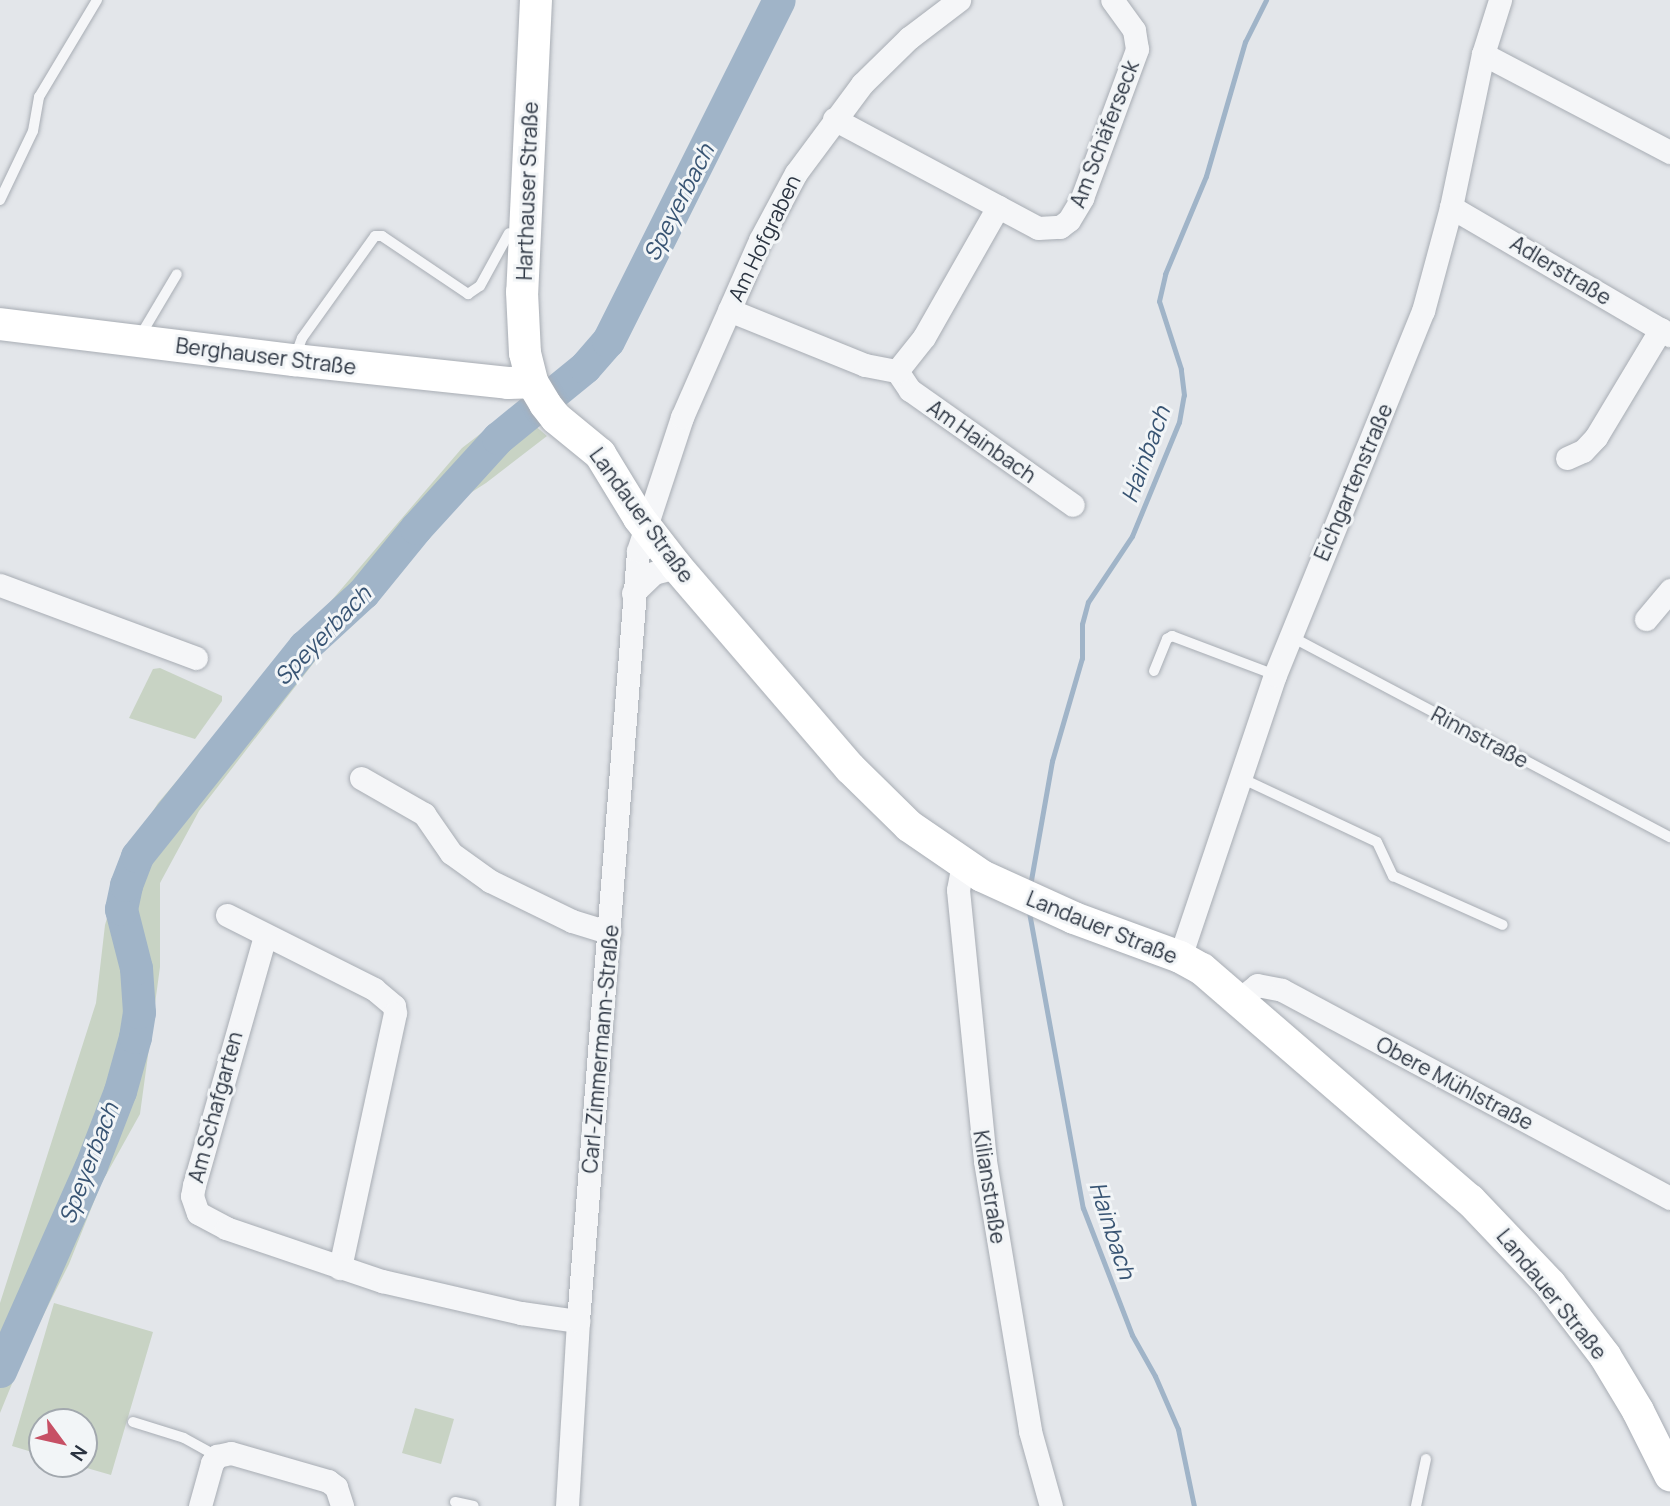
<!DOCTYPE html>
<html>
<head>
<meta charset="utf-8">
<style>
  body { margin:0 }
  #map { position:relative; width:1670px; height:1506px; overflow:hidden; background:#e3e6ea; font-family:Manrope,sans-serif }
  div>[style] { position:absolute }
  .green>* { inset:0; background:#c8d3c4 }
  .stream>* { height:5px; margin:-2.5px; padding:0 2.5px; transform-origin:2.5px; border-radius:2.5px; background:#a0b4c8 }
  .river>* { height:33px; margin:-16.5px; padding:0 16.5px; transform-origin:16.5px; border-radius:16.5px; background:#a0b4c8 }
  .roads { filter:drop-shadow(0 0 2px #a8adb4) drop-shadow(0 0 2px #a8adb4) }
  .lane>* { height:10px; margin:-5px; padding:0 5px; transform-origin:5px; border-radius:5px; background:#f5f6f8 }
  .street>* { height:23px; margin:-11.5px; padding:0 11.5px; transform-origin:11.5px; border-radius:11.5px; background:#f5f6f8 }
  .secondary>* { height:32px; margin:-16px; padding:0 16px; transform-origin:16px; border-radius:16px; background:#fff }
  span { translate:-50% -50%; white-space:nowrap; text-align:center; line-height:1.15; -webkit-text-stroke:6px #f2f5f7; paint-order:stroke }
  .street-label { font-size:21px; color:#2b3441 }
  .water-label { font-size:23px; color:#385473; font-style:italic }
  .north { position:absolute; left:28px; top:1408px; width:70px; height:70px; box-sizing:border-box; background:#f2f5f7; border:2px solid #a2a8ae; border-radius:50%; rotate:123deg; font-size:19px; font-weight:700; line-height:28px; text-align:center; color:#2b3441 }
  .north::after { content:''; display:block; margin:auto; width:24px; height:32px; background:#c75065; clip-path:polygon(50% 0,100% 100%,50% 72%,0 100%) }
</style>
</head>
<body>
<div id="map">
  <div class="green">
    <div style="clip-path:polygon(517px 410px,547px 436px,486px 483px,450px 506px,382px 591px,336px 634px,199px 811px,160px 883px,160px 967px,140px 1114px,101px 1184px,69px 1264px,25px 1352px,0 1413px,0 1303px,96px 1003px,105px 925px,125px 856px,158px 803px,462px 448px,493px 424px)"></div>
    <div style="clip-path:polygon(160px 668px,222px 696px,222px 701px,195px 739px,129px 718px,153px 669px)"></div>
    <div style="clip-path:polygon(54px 1303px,153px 1332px,111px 1475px,73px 1464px,84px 1464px,84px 1422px,42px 1422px,42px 1455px,12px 1446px)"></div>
    <div style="clip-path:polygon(415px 1408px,454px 1419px,441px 1464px,402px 1453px)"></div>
  </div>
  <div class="stream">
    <div style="left:1031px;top:880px;width:121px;rotate:-80deg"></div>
    <div style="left:1052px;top:761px;width:107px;rotate:-73.8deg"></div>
    <div style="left:1082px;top:658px;width:34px;rotate:-90deg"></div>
    <div style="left:1082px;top:624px;width:23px;rotate:-75deg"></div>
    <div style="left:1088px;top:602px;width:79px;rotate:-56.3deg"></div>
    <div style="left:1132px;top:536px;width:123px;rotate:-67.6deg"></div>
    <div style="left:1179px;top:422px;width:27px;rotate:-80deg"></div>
    <div style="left:1184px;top:395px;width:26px;rotate:-97deg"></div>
    <div style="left:1181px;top:369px;width:71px;rotate:-107.9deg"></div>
    <div style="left:1159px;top:301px;width:28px;rotate:-77deg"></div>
    <div style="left:1165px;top:274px;width:106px;rotate:-67.3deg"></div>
    <div style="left:1206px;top:176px;width:140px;rotate:-73.8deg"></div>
    <div style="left:1245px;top:42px;width:47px;rotate:-63.4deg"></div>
    <div style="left:1029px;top:912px;width:301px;rotate:79.7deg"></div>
    <div style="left:1083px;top:1208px;width:136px;rotate:68.9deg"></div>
    <div style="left:1132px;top:1335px;width:47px;rotate:60.7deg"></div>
    <div style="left:1155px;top:1376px;width:58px;rotate:66.5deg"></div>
    <div style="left:1178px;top:1429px;width:79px;rotate:78.3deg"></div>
  </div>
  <div class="river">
    <div style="left:0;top:1371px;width:224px;rotate:-66.1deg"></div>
    <div style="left:91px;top:1166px;width:80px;rotate:-68.9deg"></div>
    <div style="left:120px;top:1091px;width:56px;rotate:-74.5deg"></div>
    <div style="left:135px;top:1037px;width:25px;rotate:-81deg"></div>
    <div style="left:139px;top:1012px;width:44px;rotate:-93.9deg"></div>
    <div style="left:136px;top:968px;width:61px;rotate:-104.3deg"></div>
    <div style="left:121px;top:909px;width:25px;rotate:-78deg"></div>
    <div style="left:126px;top:885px;width:31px;rotate:-69deg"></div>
    <div style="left:137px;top:856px;width:268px;rotate:-51.4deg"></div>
    <div style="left:304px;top:647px;width:80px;rotate:-42.5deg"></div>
    <div style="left:363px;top:593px;width:84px;rotate:-50.8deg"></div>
    <div style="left:416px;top:528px;width:122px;rotate:-47.7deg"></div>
    <div style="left:498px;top:438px;width:112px;rotate:-39.2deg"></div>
    <div style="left:585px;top:367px;width:35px;rotate:-49deg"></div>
    <div style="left:608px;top:341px;width:381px;rotate:-63.4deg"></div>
  </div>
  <div class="roads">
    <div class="lane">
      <div style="left:0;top:200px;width:76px;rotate:-64.4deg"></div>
      <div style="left:33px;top:131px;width:35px;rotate:-80deg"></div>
      <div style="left:39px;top:97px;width:113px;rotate:-59.1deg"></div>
      <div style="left:139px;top:338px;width:74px;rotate:-59.3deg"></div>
      <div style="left:295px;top:357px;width:20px;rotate:-70deg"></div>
      <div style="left:302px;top:338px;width:125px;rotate:-54.4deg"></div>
      <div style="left:375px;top:236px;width:7px"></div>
      <div style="left:382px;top:236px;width:104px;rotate:34deg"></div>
      <div style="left:468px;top:294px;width:14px;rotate:-34deg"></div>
      <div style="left:480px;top:286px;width:60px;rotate:-61.3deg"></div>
      <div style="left:1290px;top:636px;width:430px;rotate:27.9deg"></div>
      <div style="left:1154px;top:671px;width:35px;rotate:-68deg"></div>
      <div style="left:1167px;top:639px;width:6px;rotate:-31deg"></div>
      <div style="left:1172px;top:636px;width:110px;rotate:20.7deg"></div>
      <div style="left:1241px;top:778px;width:150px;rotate:25.2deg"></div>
      <div style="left:1377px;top:842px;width:38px;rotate:65deg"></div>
      <div style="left:1393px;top:876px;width:120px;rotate:24deg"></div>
      <div style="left:133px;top:1422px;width:53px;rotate:17.4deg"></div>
      <div style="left:184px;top:1438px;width:38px;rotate:29deg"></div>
      <div style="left:455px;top:1502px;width:19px;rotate:12deg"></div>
      <div style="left:1416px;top:1506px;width:48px;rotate:-78deg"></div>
    </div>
    <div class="street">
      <div style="left:1483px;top:54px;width:211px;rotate:27.7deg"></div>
      <div style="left:834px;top:119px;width:231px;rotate:28.1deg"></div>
      <div style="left:1038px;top:228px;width:22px;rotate:-3deg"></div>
      <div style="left:1060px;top:227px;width:11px;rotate:-38deg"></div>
      <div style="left:1069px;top:220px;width:26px;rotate:-59deg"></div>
      <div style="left:1082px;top:198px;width:159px;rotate:-69.7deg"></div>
      <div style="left:1137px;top:49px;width:19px;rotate:-99deg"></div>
      <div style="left:1134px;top:30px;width:37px;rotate:-126deg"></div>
      <div style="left:1451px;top:207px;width:254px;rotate:30.3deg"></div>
      <div style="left:729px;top:310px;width:147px;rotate:22deg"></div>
      <div style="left:865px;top:365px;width:33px;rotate:11deg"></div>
      <div style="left:897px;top:371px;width:43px;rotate:-51.5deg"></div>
      <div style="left:924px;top:337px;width:150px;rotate:-60.4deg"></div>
      <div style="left:897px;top:371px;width:23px;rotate:56deg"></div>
      <div style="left:910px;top:390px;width:199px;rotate:35.2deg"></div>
      <div style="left:1567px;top:458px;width:17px;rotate:-24deg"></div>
      <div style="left:1583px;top:451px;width:19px;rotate:-47deg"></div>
      <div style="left:1596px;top:437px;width:126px;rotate:-59deg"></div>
      <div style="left:0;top:585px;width:209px;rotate:20.4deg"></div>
      <div style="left:633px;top:593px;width:29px;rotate:-44deg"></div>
      <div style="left:654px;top:573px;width:24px;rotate:-15deg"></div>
      <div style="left:1646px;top:619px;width:38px;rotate:-50deg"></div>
      <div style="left:361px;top:778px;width:73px;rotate:29.7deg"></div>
      <div style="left:424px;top:814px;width:47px;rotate:55.3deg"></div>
      <div style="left:451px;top:853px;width:48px;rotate:35.7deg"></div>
      <div style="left:490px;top:881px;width:91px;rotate:26deg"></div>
      <div style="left:572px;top:921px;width:39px;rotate:17deg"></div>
      <div style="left:963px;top:864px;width:26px;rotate:101deg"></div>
      <div style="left:958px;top:890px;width:272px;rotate:84.3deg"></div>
      <div style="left:985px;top:1161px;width:274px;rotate:80.5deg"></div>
      <div style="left:1030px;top:1431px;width:78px;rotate:74.4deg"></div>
      <div style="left:227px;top:915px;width:165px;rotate:26.7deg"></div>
      <div style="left:374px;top:989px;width:26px;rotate:40deg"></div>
      <div style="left:394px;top:1006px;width:7px;rotate:82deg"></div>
      <div style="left:395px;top:1013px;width:261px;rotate:102.2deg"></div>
      <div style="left:265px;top:936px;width:259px;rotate:105.9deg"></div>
      <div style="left:194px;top:1185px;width:11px;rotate:100deg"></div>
      <div style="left:192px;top:1196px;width:18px;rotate:71deg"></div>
      <div style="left:198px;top:1213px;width:32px;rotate:28deg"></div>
      <div style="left:226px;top:1228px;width:165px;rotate:18.8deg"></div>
      <div style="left:382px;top:1281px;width:143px;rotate:13deg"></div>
      <div style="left:521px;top:1313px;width:58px;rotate:8deg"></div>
      <div style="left:1180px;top:957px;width:298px;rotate:-71.4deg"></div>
      <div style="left:1275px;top:675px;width:393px;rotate:-67.9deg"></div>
      <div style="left:1423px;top:311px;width:108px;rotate:-74.9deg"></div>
      <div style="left:1451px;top:207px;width:156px;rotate:-78.2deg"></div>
      <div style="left:1483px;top:54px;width:57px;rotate:-72.5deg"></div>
      <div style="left:1240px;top:999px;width:22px;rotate:-39deg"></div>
      <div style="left:1257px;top:985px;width:25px;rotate:11deg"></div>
      <div style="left:1282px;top:990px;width:440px;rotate:28.2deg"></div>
      <div style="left:200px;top:1506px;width:45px;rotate:-74.4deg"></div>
      <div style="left:212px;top:1463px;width:9px;rotate:-54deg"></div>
      <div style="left:217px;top:1456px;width:14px;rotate:-12deg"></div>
      <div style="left:231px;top:1453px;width:101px;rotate:16.1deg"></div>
      <div style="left:328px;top:1481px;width:10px;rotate:37deg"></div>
      <div style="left:336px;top:1487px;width:20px;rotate:72deg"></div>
      <div style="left:567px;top:1506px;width:185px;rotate:-86.6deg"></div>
      <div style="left:578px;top:1321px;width:772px;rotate:-85.54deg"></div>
      <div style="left:638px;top:551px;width:141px;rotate:-71.8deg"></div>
      <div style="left:682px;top:417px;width:193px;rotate:-66.2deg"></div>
      <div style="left:760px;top:240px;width:76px;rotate:-61.8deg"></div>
      <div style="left:796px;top:173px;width:111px;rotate:-53.4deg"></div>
      <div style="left:862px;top:84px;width:66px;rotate:-44.4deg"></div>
      <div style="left:909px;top:38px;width:63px;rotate:-37.2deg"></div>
    </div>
    <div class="secondary">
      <div style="left:536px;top:0;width:292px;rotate:92.7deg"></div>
      <div style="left:522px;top:292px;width:61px;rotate:87.2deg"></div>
      <div style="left:525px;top:353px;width:30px;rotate:76deg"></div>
      <div style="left:532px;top:382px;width:26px;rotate:59deg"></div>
      <div style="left:545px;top:404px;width:18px;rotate:52deg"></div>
      <div style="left:556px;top:418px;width:57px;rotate:39.3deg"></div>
      <div style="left:600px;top:454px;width:75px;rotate:58.6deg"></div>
      <div style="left:639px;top:518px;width:62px;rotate:52.2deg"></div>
      <div style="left:677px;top:567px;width:265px;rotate:49.3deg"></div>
      <div style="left:850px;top:768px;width:83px;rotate:44.5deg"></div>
      <div style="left:909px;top:826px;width:88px;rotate:34.4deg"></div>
      <div style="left:982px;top:876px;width:101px;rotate:24.5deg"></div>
      <div style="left:1074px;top:918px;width:113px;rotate:20.2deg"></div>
      <div style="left:1180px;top:957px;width:25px;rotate:29deg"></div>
      <div style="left:1202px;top:969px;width:354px;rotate:40.8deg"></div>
      <div style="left:1470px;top:1200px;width:116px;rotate:46.4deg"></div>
      <div style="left:1550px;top:1284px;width:91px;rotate:52.6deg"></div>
      <div style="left:1605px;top:1356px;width:64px;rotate:59deg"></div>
      <div style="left:1638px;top:1411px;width:72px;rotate:63.4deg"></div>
      <div style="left:0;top:324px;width:296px;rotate:7deg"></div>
      <div style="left:294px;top:360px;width:215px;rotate:6.1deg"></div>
      <div style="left:508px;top:383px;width:24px;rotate:-2deg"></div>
    </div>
  </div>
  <div class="street-label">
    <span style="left:1104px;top:134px;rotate:-69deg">Am Schäferseck</span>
    <span style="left:527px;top:191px;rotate:-88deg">Harthauser Straße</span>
    <span style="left:764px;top:238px;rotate:-64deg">Am Hofgraben</span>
    <span style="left:1561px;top:270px;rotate:31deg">Adlerstraße</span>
    <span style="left:266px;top:356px;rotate:7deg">Berghauser Straße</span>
    <span style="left:982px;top:441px;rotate:35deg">Am Hainbach</span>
    <span style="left:1353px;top:482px;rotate:-67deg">Eichgartenstraße</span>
    <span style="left:642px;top:515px;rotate:54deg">Landauer Straße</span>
    <span style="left:1480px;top:737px;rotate:28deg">Rinnstraße</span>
    <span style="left:1102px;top:927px;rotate:22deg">Landauer Straße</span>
    <span style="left:600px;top:1049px;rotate:-85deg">Carl-Zimmermann-Straße</span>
    <span style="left:1455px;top:1083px;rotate:28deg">Obere Mühlstraße</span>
    <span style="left:215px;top:1107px;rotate:-75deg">Am Schafgarten</span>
    <span style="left:990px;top:1187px;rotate:81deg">Kilianstraße</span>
    <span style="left:1552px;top:1294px;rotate:51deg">Landauer Straße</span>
  </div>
  <div class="water-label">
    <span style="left:678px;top:202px;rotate:-63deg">Speyerbach</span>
    <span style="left:1145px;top:454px;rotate:-70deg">Hainbach</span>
    <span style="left:322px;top:635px;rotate:-46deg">Speyerbach</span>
    <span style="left:88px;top:1163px;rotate:-69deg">Speyerbach</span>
    <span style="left:1113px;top:1230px;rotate:72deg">Hainbach</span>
  </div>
  <div class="north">N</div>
</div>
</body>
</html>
